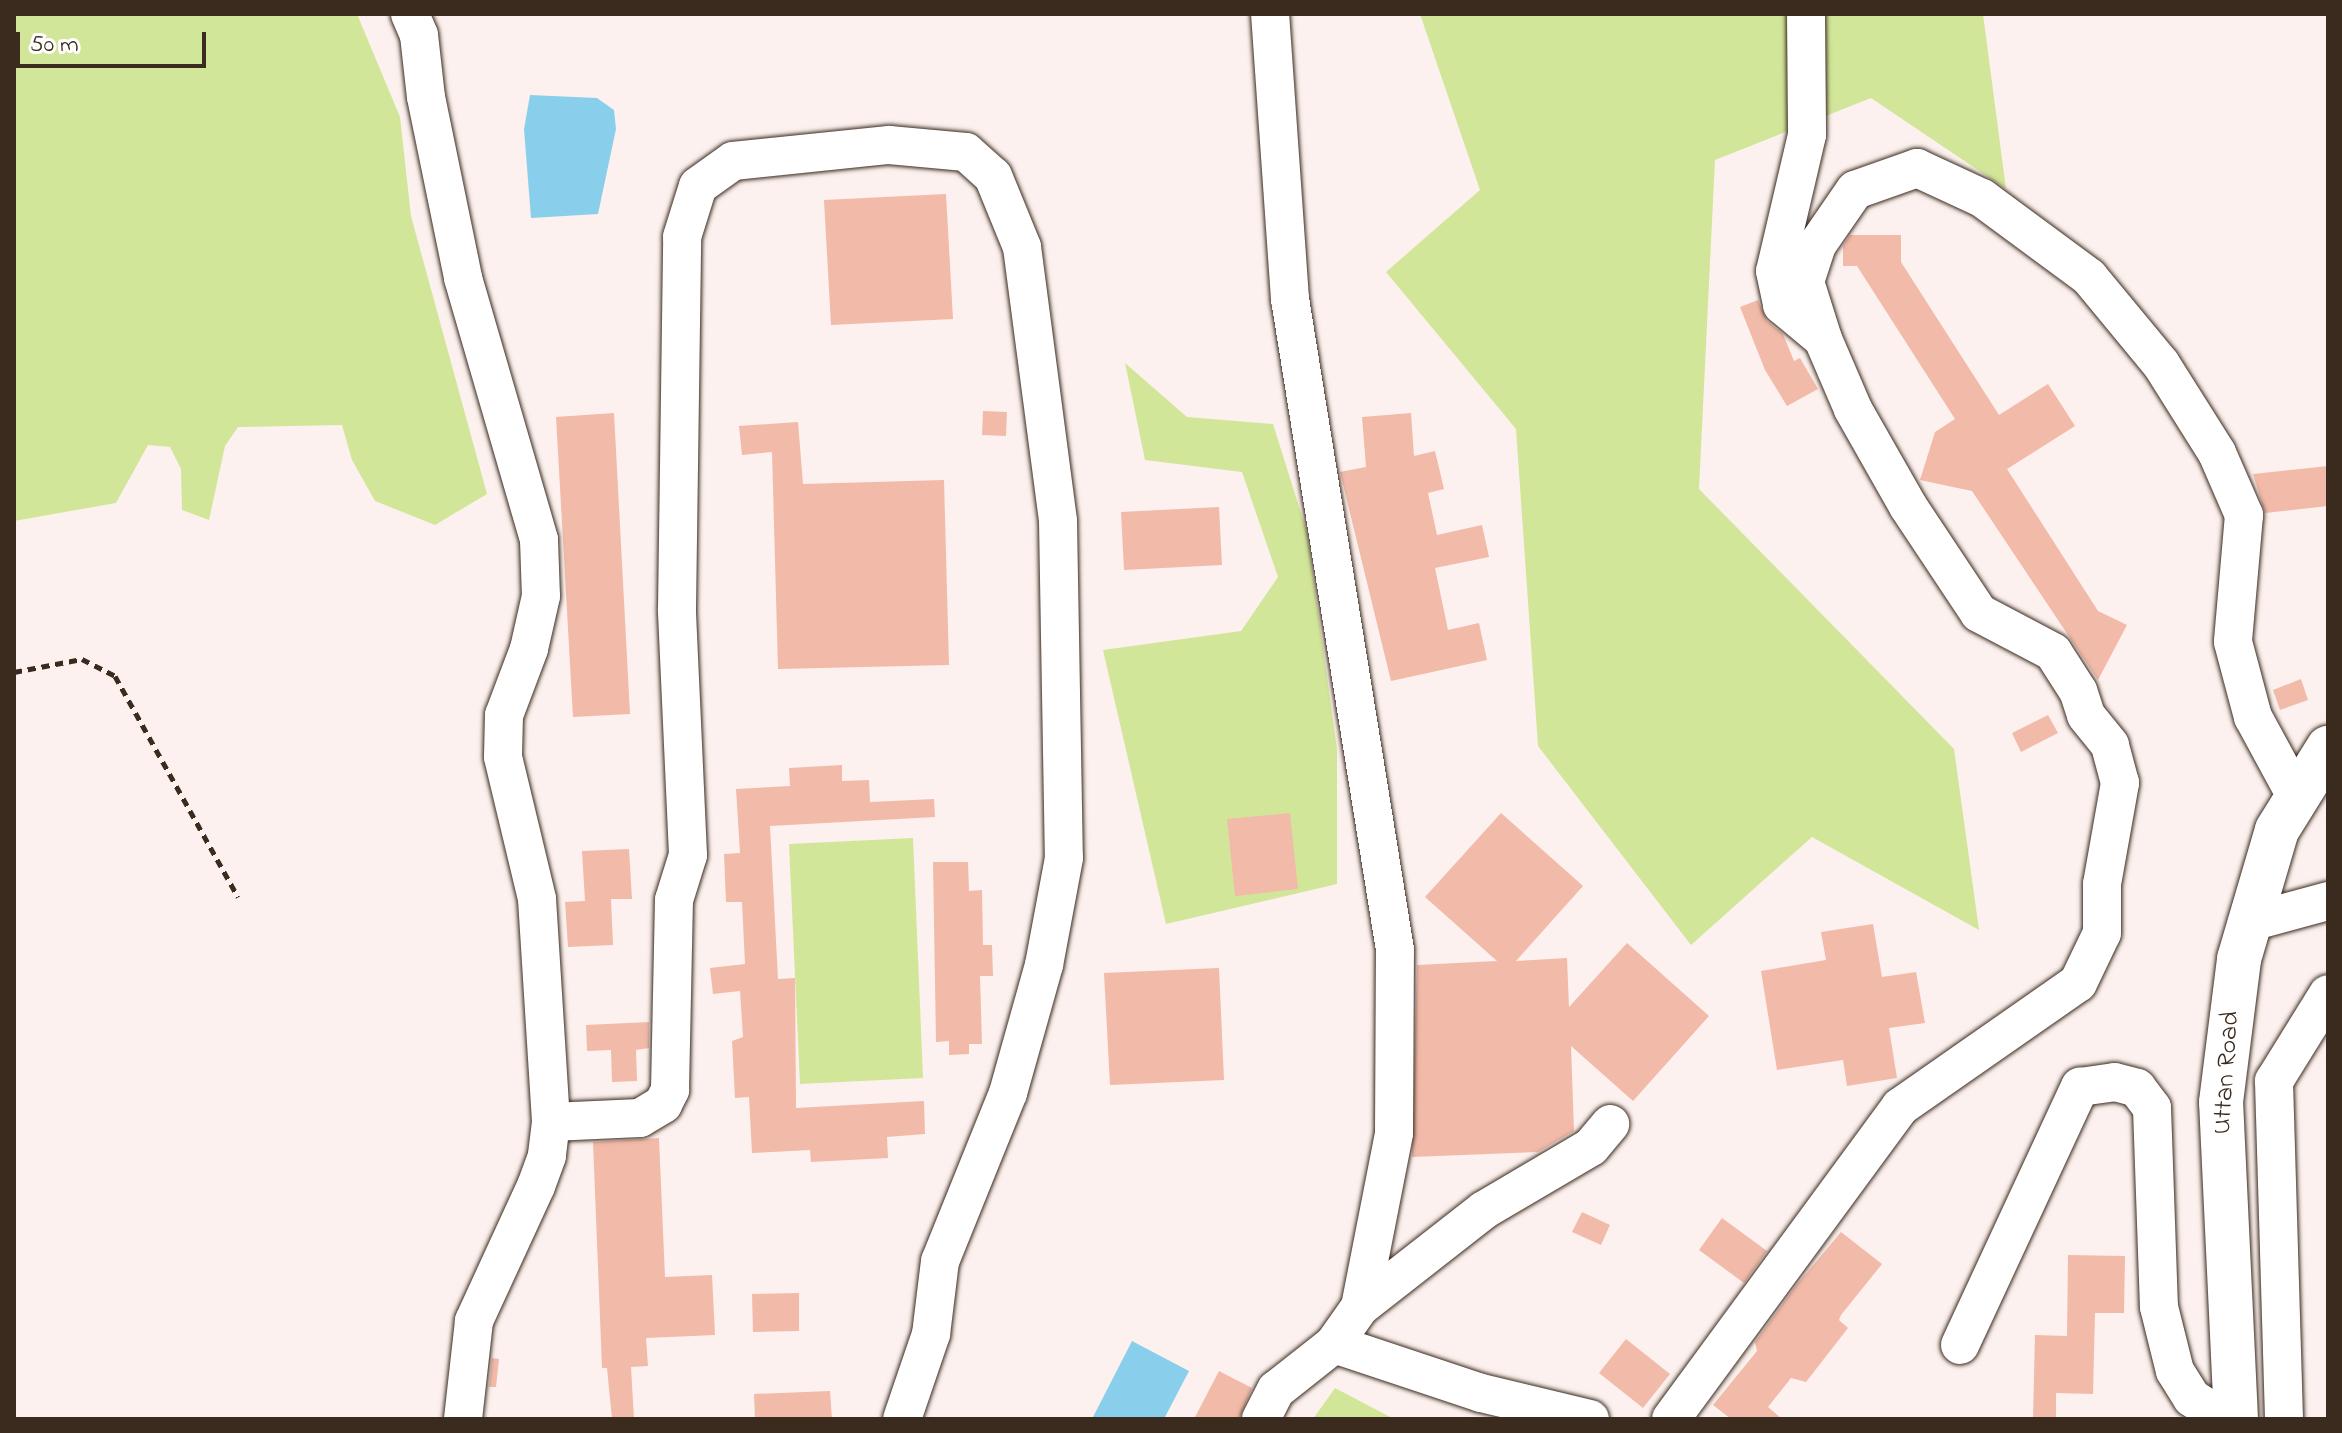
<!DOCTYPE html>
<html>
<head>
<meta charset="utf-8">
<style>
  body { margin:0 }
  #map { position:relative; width:2342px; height:1433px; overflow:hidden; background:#fcf1ee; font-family:"Indie Flower",sans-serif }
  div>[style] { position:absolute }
  .green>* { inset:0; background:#d2e69a }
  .water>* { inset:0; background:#89cfeb }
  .building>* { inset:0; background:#f2baa9 }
  .path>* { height:5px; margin-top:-2.5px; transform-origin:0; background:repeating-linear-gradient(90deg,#3b2a1e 0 8px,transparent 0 14px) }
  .roads { filter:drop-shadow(0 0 2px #3b2a1e) drop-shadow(0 0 2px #3b2a1e) }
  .minor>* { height:38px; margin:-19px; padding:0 19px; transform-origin:19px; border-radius:19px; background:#fff }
  .major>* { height:44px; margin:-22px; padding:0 22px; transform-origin:22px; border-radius:22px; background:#fff }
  span { translate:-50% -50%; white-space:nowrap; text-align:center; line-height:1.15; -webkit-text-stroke:7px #fff; paint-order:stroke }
  .street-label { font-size:26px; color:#3b2a1e }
  .frame { position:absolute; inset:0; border:16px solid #3b2a1e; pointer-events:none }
  .scale { position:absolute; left:16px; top:32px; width:190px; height:36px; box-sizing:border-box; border:4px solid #3b2a1e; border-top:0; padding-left:10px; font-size:24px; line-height:28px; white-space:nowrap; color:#3b2a1e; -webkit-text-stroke:6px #fff; paint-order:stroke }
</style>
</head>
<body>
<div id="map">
  <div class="green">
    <div style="clip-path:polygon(14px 14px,357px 14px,400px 117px,411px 216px,487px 494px,435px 525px,375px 501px,352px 460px,342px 425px,238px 427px,225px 446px,209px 520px,182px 510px,181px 469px,170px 447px,148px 445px,116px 503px,14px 521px)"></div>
    <div style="clip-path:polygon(1420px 14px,1983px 14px,2006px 189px,1871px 98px,1715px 160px,1699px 489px,1954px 749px,1979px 930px,1812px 837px,1691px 945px,1538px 746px,1516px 429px,1386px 272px,1480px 190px)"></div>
    <div style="clip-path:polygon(1125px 363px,1187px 417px,1273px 424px,1307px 532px,1337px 749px,1337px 884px,1166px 924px,1103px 650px,1241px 631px,1278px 577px,1242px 472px,1145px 460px)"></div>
    <div style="clip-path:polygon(913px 838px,923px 1078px,800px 1084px,789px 844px)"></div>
    <div style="clip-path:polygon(1335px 1388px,1394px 1419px,1313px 1419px)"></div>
  </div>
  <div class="water">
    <div style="clip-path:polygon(530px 95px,597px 98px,614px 110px,616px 129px,598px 214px,531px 218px,524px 129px)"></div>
    <div style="clip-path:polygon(1132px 1341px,1189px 1371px,1164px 1419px,1092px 1419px)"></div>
  </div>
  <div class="building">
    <div style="clip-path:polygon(946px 194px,953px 319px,831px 325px,824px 200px)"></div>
    <div style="clip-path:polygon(1850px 235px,1901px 235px,1901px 262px,1999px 415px,2048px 384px,2075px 426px,2007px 469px,2098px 611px,2127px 625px,2098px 680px,1972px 491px,1920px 480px,1935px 432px,1955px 419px,1857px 266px,1843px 266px,1843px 246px)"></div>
    <div style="clip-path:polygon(1758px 300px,1767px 321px,1783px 334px,1794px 361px,1800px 358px,1818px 389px,1787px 406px,1765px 370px,1740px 307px)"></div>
    <div style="clip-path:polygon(983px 411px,1007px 412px,1006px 436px,982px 435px)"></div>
    <div style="clip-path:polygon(614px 413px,630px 714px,573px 717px,556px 417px)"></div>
    <div style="clip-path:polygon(1411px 413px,1414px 456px,1435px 451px,1444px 489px,1428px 493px,1437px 535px,1482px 525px,1489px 557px,1435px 568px,1448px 630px,1479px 623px,1487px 660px,1391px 681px,1340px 472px,1366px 467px,1362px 417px)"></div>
    <div style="clip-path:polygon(798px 422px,803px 484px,944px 480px,949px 665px,778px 669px,772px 452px,742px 455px,739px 426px)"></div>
    <div style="clip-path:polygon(2328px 466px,2328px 506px,2265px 513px,2253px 474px)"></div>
    <div style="clip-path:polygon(1219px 507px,1222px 565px,1124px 570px,1121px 512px)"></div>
    <div style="clip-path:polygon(2301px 679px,2308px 700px,2280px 710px,2273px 690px)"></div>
    <div style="clip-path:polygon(2048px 715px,2058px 733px,2021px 752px,2012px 733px)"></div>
    <div style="clip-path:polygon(842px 765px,842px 781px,869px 780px,870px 802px,934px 799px,935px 817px,770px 826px,778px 979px,795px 978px,796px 1108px,924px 1101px,925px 1134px,887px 1137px,888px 1158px,811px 1162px,810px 1150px,752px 1153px,749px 1097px,735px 1098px,732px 1041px,743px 1037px,740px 991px,713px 994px,710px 968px,745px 964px,742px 902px,726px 902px,724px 854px,740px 853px,736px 789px,790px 786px,789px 768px)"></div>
    <div style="clip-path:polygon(1290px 813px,1298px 889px,1235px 896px,1227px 819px)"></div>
    <div style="clip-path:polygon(1501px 813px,1583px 886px,1516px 961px,1567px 958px,1569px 1007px,1627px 943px,1709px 1016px,1633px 1101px,1571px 1046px,1574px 1131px,1538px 1152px,1412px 1157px,1417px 965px,1497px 961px,1425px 897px)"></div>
    <div style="clip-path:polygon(629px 849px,632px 899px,611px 899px,613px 945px,568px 947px,565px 902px,585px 901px,582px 851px)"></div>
    <div style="clip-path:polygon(933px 862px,968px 862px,969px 891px,982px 890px,983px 945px,992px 945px,993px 976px,980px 976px,982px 1044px,969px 1044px,969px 1054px,949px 1055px,949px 1041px,936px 1042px)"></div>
    <div style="clip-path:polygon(1873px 924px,1882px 977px,1916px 972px,1925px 1023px,1889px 1028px,1897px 1078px,1847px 1086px,1843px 1060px,1777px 1070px,1761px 971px,1826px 960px,1821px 932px)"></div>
    <div style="clip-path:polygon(1219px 968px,1224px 1080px,1110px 1085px,1104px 973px)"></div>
    <div style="clip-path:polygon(649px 1022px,649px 1048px,636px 1050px,637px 1081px,612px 1082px,611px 1050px,587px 1051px,586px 1025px)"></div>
    <div style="clip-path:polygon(659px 1138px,665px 1277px,712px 1275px,715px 1335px,646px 1338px,648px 1366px,631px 1367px,634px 1419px,612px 1419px,607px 1368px,602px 1368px,593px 1142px)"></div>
    <div style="clip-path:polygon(1582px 1212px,1610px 1225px,1601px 1245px,1572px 1232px)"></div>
    <div style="clip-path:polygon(1722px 1218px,1767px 1251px,1744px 1283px,1699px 1250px)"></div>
    <div style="clip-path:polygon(1841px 1232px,1882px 1264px,1841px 1315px,1839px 1320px,1848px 1328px,1806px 1382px,1791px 1378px,1768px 1407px,1782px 1419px,1731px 1419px,1713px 1405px,1757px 1351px,1755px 1342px,1795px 1287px)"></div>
    <div style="clip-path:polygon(2068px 1255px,2125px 1256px,2124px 1313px,2095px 1313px,2093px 1394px,2056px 1393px,2056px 1419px,2033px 1419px,2035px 1335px,2067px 1336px)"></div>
    <div style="clip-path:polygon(799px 1293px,799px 1331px,753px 1332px,752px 1294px)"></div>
    <div style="clip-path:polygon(1626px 1339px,1670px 1374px,1643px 1408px,1599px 1373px)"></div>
    <div style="clip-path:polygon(492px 1358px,499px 1359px,496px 1387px,489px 1387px)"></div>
    <div style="clip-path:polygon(1219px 1371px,1252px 1388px,1239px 1419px,1194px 1419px)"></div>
    <div style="clip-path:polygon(830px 1391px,832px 1419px,755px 1419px,754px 1394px)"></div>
  </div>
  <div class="path">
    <div style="left:14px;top:672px;width:69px;rotate:-10.8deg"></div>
    <div style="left:82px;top:659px;width:37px;rotate:27deg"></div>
    <div style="left:115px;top:676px;width:253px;rotate:60.9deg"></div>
  </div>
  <div class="roads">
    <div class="minor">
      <div style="left:410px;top:14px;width:23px;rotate:67deg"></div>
      <div style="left:419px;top:35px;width:62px;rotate:83.6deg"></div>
      <div style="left:426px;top:97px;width:185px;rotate:78.4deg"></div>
      <div style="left:463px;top:278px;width:273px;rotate:73.8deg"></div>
      <div style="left:539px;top:540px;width:56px;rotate:88deg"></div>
      <div style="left:541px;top:596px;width:54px;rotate:102.8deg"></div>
      <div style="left:529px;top:649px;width:71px;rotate:110.7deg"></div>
      <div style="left:504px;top:715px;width:42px;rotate:91.4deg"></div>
      <div style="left:503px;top:757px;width:146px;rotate:76.5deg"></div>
      <div style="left:537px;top:899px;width:223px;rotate:86.4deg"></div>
      <div style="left:551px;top:1122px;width:34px;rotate:97deg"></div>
      <div style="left:547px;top:1156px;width:32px;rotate:110deg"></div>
      <div style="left:536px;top:1186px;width:149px;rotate:114.7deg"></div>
      <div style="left:474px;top:1321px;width:99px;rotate:96.4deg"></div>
      <div style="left:1806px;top:14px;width:121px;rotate:89.5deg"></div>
      <div style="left:1807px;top:135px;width:140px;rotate:103.2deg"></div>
      <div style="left:1775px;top:271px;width:35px;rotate:78deg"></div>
      <div style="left:1782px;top:305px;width:53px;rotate:39.7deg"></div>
      <div style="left:2247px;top:923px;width:84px;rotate:-15.2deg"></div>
      <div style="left:551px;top:1122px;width:89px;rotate:-2.6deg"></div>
      <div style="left:640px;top:1118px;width:27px;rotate:-31deg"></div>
      <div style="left:663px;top:1104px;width:16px;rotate:-63deg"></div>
      <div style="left:670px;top:1090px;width:190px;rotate:-88.8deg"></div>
      <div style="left:674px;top:900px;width:47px;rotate:-72.7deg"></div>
      <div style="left:688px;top:855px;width:246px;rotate:-92.6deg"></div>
      <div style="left:677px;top:609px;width:372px;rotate:-89.2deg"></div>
      <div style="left:682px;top:237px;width:53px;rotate:-72.6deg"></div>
      <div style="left:698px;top:186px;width:43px;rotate:-35.5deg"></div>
      <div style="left:733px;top:161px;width:157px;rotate:-5.9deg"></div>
      <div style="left:889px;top:145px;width:77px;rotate:5.2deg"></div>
      <div style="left:966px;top:152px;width:36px;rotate:42deg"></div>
      <div style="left:993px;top:176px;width:77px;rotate:67.8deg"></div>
      <div style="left:1022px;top:247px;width:276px;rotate:82.5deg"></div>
      <div style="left:1058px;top:521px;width:337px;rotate:89deg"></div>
      <div style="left:1064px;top:858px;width:109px;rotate:100.6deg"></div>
      <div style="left:1044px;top:965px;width:133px;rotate:105.7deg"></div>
      <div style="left:1008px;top:1093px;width:181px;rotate:112deg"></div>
      <div style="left:940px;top:1261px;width:74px;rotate:97deg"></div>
      <div style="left:931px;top:1334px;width:90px;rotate:108.8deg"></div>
      <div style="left:1360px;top:1307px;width:157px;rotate:-38deg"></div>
      <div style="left:1484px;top:1210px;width:124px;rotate:-30.5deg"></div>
      <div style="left:1591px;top:1147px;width:30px;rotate:-50deg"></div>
      <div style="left:1334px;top:1344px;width:155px;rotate:18.4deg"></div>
      <div style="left:1481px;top:1393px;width:112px;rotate:13.4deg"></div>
      <div style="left:1960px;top:1345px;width:285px;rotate:-65.1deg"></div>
      <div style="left:2080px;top:1087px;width:35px;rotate:-8deg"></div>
      <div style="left:2115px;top:1082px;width:23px;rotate:15deg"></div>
      <div style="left:2137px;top:1088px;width:25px;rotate:53deg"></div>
      <div style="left:2152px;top:1108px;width:199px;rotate:88deg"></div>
      <div style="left:2159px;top:1307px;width:66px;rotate:76deg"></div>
      <div style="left:2175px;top:1371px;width:32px;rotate:58deg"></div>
      <div style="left:2192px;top:1398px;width:38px;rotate:33deg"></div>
      <div style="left:1261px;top:1419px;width:33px;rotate:-63deg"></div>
      <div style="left:1276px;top:1390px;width:74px;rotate:-38.4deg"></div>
      <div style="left:1334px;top:1344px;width:45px;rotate:-54.9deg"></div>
      <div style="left:1360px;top:1307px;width:177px;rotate:-78.9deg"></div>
      <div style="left:1394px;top:1133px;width:183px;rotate:-89.7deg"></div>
      <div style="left:1395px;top:950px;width:659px;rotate:-99.16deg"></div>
      <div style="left:1290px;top:299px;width:286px;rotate:-94deg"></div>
      <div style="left:1671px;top:1419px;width:387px;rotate:-53.7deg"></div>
      <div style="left:1900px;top:1107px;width:217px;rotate:-34.9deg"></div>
      <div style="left:2078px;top:983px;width:55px;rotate:-64.4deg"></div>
      <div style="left:2102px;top:933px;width:49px;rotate:-90deg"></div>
      <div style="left:2102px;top:884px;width:103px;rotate:-79.9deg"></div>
      <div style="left:2120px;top:783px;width:39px;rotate:-105deg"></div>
      <div style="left:2110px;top:745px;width:38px;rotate:-129deg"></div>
      <div style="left:2086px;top:715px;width:25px;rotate:-108deg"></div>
      <div style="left:2078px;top:691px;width:46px;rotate:-122.7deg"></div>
      <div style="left:2053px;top:652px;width:84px;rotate:-152.2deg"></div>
      <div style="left:1979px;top:613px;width:128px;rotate:-123.6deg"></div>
      <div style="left:1908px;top:506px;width:112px;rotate:-119.6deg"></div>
      <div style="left:1853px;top:409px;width:76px;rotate:-113.2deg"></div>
      <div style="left:1823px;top:339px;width:60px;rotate:-107.5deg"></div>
      <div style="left:1805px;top:282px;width:39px;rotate:-72deg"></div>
      <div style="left:1817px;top:245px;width:67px;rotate:-55.4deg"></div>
      <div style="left:1855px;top:190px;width:66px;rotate:-19.5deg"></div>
      <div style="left:1917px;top:168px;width:72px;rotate:24.8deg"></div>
      <div style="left:1982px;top:198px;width:133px;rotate:36.4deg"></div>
      <div style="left:2089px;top:277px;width:113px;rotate:50.4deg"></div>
      <div style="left:2161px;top:364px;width:105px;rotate:57.8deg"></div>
      <div style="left:2217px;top:453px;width:68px;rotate:66.5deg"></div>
      <div style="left:2244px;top:515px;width:127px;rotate:95deg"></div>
      <div style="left:2233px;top:642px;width:78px;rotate:75.1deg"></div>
      <div style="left:2253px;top:717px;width:92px;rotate:61.5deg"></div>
      <div style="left:2284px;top:1419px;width:338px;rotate:-91.7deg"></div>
      <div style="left:2274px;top:1081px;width:102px;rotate:-58.2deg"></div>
    </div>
    <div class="major">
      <div style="left:2236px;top:1419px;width:317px;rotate:-92.7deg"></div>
      <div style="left:2221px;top:1102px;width:144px;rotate:-82.8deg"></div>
      <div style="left:2239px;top:959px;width:134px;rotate:-73.6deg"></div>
      <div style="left:2277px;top:830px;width:97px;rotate:-58.1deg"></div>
    </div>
  </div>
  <div class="street-label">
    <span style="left:2228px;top:1073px;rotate:-86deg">Uttan Road</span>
  </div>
  <div class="frame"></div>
  <div class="scale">50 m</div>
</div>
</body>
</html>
